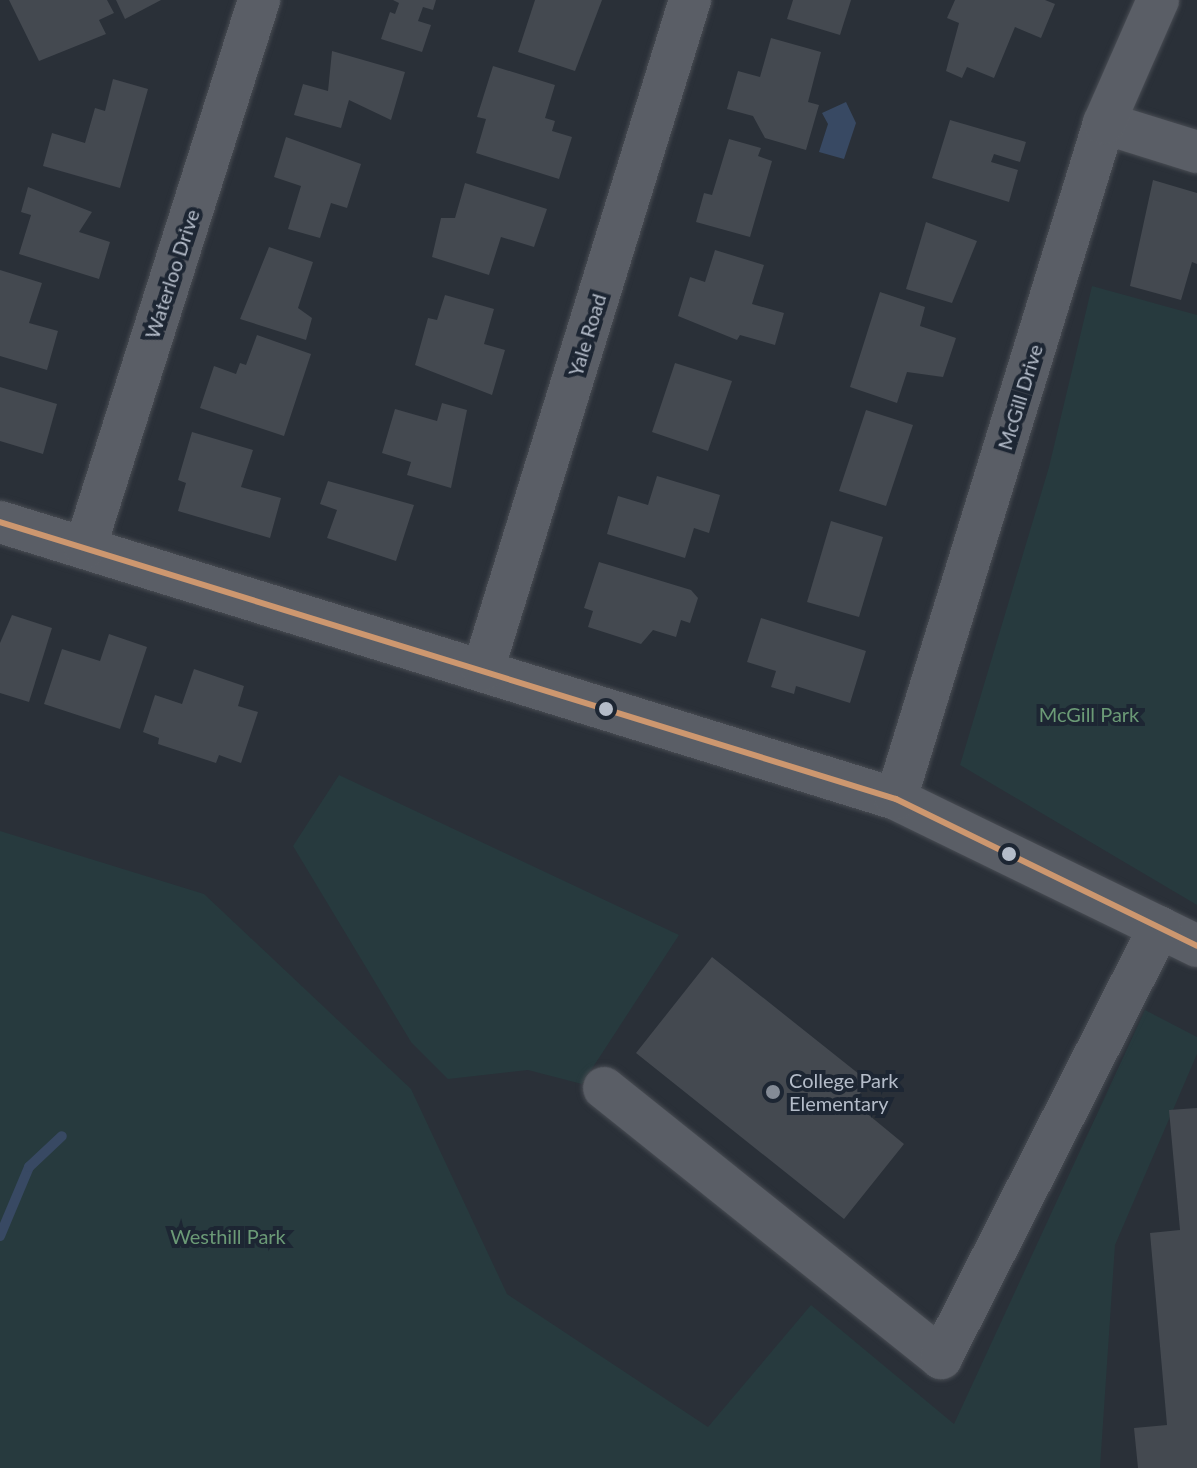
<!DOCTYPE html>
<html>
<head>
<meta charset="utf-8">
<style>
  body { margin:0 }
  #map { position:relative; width:1197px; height:1468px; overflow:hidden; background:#2a3038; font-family:Lato,sans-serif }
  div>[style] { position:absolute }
  .green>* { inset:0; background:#273a3e }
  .water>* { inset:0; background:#384963 }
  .stream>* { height:10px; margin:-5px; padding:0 5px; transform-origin:5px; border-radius:5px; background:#384963 }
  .building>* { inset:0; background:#444950 }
  .roads { filter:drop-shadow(0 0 2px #484c53) drop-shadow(0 0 2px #484c53) }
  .minor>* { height:42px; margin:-21px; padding:0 21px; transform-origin:21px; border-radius:21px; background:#5a5e66 }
  .bus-1>* { height:6px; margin:-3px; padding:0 3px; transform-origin:3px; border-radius:3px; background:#cd976f }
  .dots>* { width:22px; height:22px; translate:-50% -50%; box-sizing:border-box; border:4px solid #1d2633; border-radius:50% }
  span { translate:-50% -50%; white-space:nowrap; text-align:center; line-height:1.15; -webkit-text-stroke:8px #1d2633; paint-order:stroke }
  .street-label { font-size:20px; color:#b4bcc9 }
  .park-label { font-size:20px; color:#6b9a76 }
  .poi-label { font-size:20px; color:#b4bcc9 }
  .left { translate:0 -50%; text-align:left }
</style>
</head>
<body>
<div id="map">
  <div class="green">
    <div style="clip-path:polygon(1092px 286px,1197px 315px,1197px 905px,960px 765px,1049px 467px)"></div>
    <div style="clip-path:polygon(339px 775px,679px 935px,582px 1084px,528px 1070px,448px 1079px,411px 1042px,293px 846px)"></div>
    <div style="clip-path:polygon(0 831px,204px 894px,411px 1089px,507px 1294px,708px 1427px,811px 1305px,954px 1424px,1145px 1010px,1197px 1037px,1197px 1054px,1115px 1245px,1100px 1468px,0 1468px)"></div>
  </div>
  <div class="water">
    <div style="clip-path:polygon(846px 102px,856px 123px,844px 159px,819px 152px,828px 124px,822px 113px)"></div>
  </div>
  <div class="stream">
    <div style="left:0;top:1236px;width:75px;rotate:-67.2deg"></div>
    <div style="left:29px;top:1167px;width:45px;rotate:-43.2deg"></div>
  </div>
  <div class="building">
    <div style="clip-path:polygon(9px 0,107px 0,114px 13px,99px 20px,106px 34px,39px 61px)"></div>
    <div style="clip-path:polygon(116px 0,161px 0,125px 19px)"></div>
    <div style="clip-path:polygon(393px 0,436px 0,433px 10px,423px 7px,418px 21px,431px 25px,422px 52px,381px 39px,390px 12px,395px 14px,399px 3px)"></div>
    <div style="clip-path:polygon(535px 0,602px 0,575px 71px,518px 52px)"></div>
    <div style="clip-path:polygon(793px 0,851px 0,840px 35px,787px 19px)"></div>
    <div style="clip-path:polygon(955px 0,1045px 0,1055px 4px,1041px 38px,1015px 27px,994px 78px,967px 67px,962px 78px,946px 71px,959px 23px,947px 18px)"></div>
    <div style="clip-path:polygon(771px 38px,821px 52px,808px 102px,819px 105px,806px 150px,765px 138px,753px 116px,727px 109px,738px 71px,760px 77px)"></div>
    <div style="clip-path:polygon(332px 51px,405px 72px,391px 120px,349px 100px,341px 128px,294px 115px,303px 84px,328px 91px)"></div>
    <div style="clip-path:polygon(493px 66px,555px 85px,545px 118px,555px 121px,552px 131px,572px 137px,559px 179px,476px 153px,486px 119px,477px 117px)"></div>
    <div style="clip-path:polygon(113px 79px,148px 89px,120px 188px,43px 166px,52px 133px,85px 143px,95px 108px,105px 111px)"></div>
    <div style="clip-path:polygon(950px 120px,1026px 142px,1020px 162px,994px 154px,991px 162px,1018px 170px,1009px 202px,932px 178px)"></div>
    <div style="clip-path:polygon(286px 137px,361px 164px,347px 208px,331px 203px,320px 238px,288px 229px,301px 186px,274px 177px)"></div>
    <div style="clip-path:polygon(729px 139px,761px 148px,758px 156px,772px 161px,750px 237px,696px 222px,704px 193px,712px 195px)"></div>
    <div style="clip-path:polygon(1153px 180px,1197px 193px,1197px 264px,1192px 262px,1181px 300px,1130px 286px)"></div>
    <div style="clip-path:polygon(465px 183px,547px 209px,534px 247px,501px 237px,489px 275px,432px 257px,441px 218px,455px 218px)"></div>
    <div style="clip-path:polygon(28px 187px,92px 212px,79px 232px,110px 242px,99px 279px,19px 254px,31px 215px,21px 212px)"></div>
    <div style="clip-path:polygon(926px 222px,977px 241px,952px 303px,906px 289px)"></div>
    <div style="clip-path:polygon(269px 247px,313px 262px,298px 308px,312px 318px,306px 340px,240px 319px)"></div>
    <div style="clip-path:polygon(715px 250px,764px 265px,752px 304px,784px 313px,775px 345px,740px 335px,737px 340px,678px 316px,690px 277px,705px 282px)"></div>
    <div style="clip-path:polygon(0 270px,42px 283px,29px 323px,58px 331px,47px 370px,0 356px)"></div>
    <div style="clip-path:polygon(880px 292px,925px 307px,920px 326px,956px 338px,943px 377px,907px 372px,897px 403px,850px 387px)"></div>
    <div style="clip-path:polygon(445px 295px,494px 309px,484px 344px,505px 350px,492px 395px,415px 365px,428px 318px,437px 320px)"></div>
    <div style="clip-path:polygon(257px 335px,311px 354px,284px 436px,200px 408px,214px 366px,236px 374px,240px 363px,246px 365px)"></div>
    <div style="clip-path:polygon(675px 363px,732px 381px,708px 451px,652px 432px)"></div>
    <div style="clip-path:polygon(0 387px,57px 404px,43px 454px,0 441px)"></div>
    <div style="clip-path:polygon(442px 403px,467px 410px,451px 488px,407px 475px,411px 462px,382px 453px,395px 409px,437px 421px)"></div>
    <div style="clip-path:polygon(866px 410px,913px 425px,886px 506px,839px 491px)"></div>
    <div style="clip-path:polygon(192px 432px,253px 450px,241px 487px,281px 498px,270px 538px,178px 511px,186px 483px,178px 480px)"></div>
    <div style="clip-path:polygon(657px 476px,720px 495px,709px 533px,694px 528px,685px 558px,607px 534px,618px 496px,648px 505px)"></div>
    <div style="clip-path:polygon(328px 481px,414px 505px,396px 561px,327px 538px,337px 510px,320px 504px)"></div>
    <div style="clip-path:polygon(831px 521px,883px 537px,859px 617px,807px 602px)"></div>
    <div style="clip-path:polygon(599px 562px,691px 590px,698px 598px,690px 623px,681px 620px,676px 637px,653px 630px,641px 644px,588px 627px,593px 611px,584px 608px)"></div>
    <div style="clip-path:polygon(12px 615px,52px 628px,29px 702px,0 693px,0 643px)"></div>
    <div style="clip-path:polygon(761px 618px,866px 651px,850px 703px,796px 686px,794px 694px,771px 687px,776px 671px,747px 662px)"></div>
    <div style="clip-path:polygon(109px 634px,147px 647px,120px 729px,44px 704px,62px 649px,100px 661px)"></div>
    <div style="clip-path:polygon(194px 669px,244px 686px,238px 706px,258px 712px,241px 763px,219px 755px,216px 763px,158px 744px,159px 738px,143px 732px,155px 695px,182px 704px)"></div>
    <div style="clip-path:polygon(712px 957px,869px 1082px,853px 1102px,904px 1144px,844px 1219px,636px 1053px)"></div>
    <div style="clip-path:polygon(1197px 1108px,1197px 1468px,1138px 1468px,1134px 1428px,1167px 1425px,1150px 1233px,1180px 1230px,1169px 1110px)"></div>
  </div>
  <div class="roads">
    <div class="minor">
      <div style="left:1104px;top:123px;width:97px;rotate:17.3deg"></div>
      <div style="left:0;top:522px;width:938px;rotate:17.18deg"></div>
      <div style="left:896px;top:799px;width:335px;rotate:26deg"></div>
      <div style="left:85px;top:548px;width:575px;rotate:-72.38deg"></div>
      <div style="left:483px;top:670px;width:701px;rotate:-72.83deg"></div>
      <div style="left:896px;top:799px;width:707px;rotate:-72.9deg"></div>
      <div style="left:1104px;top:123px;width:134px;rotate:-66.3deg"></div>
      <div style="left:604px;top:1088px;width:432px;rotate:38.7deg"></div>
      <div style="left:941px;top:1358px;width:483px;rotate:-63.1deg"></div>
    </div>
  </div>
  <div class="bus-1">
    <div style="left:0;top:522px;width:938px;rotate:17.18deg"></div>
    <div style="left:896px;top:799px;width:335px;rotate:26deg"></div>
  </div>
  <div class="dots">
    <div style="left:606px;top:709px;background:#b4bcc9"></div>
    <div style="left:1009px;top:854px;background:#b4bcc9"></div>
    <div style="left:773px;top:1092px;background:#848b96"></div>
  </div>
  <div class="street-label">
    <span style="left:172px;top:274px;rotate:-72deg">Waterloo Drive</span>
    <span style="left:587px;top:335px;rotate:-73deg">Yale Road</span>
    <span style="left:1020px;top:397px;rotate:-73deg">McGill Drive</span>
  </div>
  <div class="park-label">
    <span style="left:1089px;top:714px">McGill Park</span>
    <span style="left:228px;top:1236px">Westhill Park</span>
  </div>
  <div class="poi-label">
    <span class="left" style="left:789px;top:1092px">College Park<br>Elementary</span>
  </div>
</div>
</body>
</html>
